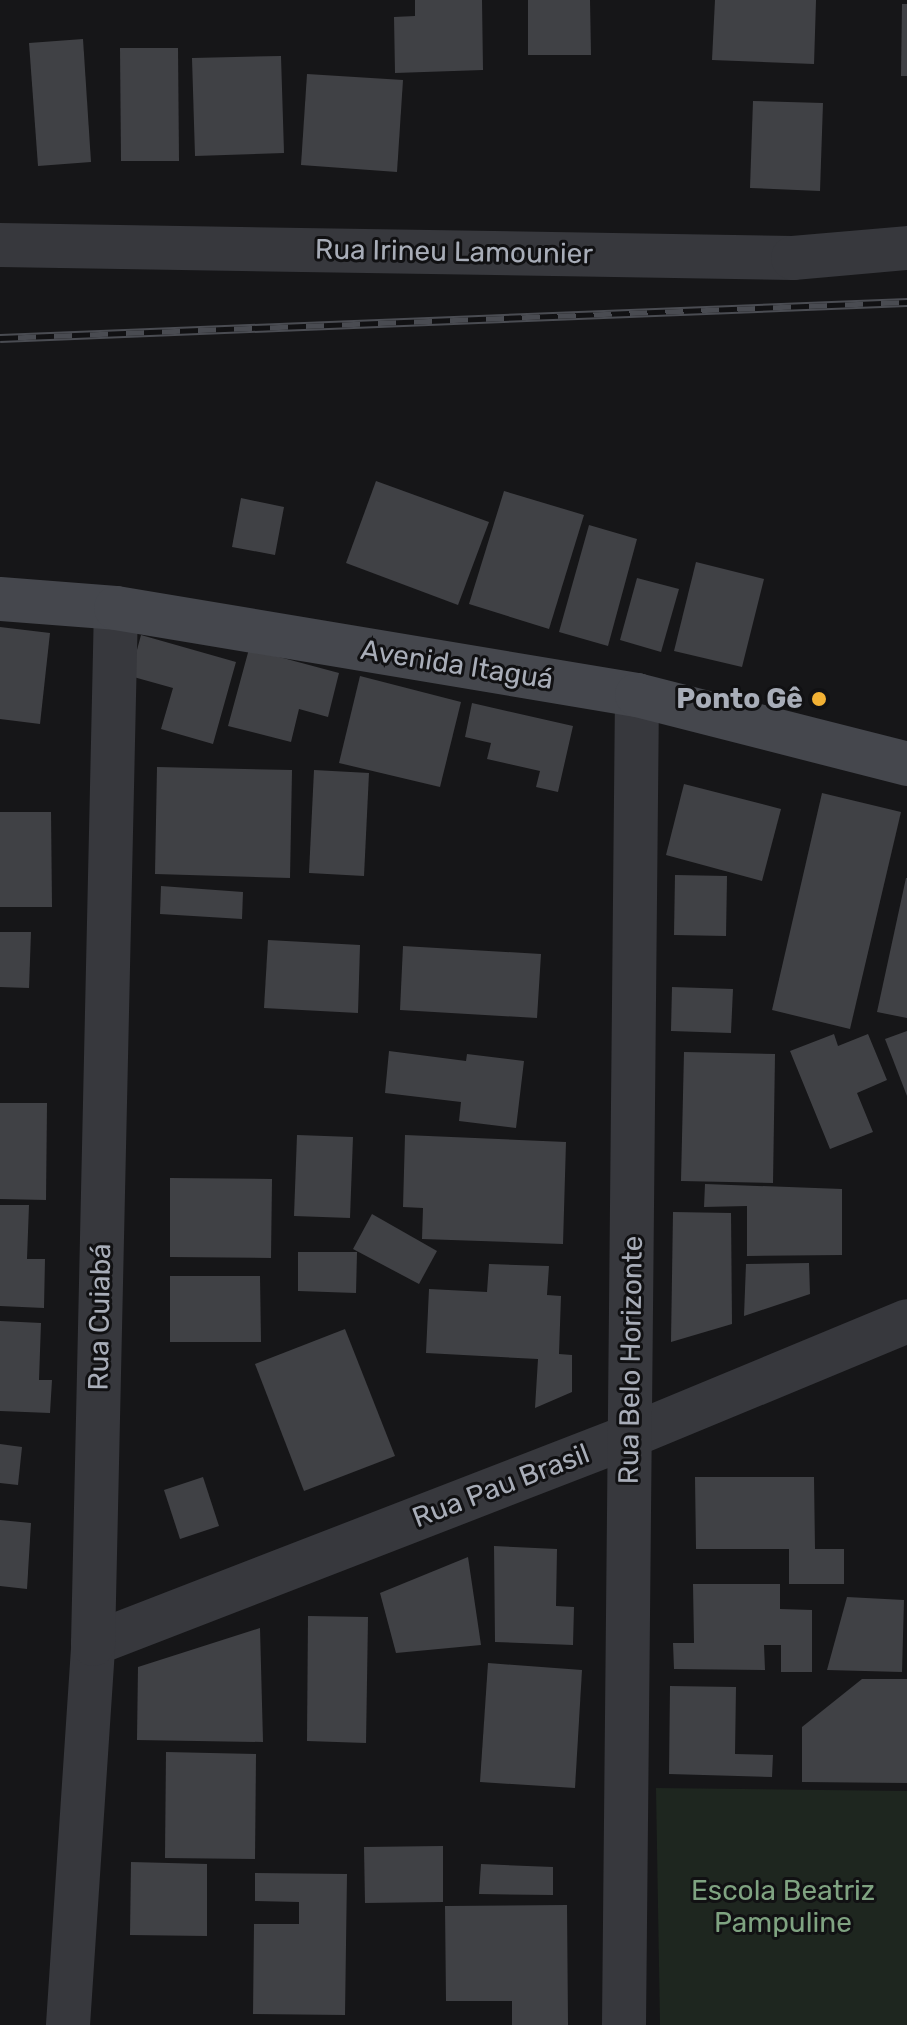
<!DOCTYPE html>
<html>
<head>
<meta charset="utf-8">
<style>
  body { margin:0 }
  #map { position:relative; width:907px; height:2025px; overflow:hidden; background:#161618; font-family:Rubik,sans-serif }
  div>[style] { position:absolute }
  .green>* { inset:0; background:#1e261f }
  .building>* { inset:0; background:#404145 }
  .street>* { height:44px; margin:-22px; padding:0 22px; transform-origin:22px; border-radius:22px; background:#37383d }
  .secondary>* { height:44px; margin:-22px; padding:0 22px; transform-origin:22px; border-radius:22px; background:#45474d }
  .rail>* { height:9px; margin-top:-4.5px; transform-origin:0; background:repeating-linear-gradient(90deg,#111113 0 18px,#4a4c52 0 36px); box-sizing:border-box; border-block:2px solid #4a4c52 }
  .dots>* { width:22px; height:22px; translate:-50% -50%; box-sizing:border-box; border:4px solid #111113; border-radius:50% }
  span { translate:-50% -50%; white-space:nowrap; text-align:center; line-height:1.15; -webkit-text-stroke:6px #111113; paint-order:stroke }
  .street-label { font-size:28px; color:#a8adb8 }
  .poi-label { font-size:28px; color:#a8adb8; font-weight:700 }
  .right { translate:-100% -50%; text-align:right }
  .park-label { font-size:28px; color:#7fa381 }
</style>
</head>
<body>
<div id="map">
  <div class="green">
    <div style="clip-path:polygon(656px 1788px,907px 1791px,907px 2025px,660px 2025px)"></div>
  </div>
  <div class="building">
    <div style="clip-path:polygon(415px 0,482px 0,483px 70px,395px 73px,394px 17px,415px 16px)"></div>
    <div style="clip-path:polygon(528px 0,590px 0,591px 55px,528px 55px)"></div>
    <div style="clip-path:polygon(715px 0,816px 0,814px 64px,712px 60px)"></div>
    <div style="clip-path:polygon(902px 4px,907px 4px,907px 76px,901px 76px)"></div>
    <div style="clip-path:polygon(83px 39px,91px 162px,38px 166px,29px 43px)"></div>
    <div style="clip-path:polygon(120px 48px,178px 48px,179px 161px,121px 161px)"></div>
    <div style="clip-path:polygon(281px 56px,284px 153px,195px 156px,192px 58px)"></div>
    <div style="clip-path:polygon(307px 74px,403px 80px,397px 172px,301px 165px)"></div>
    <div style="clip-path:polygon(753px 101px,823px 103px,820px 191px,750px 188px)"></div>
    <div style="clip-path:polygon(376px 481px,489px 522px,458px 605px,346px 563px)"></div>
    <div style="clip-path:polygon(504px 491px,584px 515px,549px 629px,469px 604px)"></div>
    <div style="clip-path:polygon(241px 498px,284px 507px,275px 555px,232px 547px)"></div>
    <div style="clip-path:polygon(589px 525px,637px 539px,608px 646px,559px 632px)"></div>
    <div style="clip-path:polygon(696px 562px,764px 579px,742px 667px,674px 651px)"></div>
    <div style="clip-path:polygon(637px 578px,679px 589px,661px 652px,620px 640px)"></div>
    <div style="clip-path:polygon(0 627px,50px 633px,40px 724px,0 719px)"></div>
    <div style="clip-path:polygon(141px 635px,236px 662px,213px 744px,161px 729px,173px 688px,130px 676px)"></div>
    <div style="clip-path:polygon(249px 649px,339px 673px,328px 717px,299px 709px,291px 742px,228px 726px)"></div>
    <div style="clip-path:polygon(360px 676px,461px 702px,440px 787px,339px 763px)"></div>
    <div style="clip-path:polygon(472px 703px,573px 726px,558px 792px,536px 787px,540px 771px,487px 759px,491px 743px,465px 737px)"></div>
    <div style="clip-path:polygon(157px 767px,292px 770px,290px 878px,155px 874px)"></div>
    <div style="clip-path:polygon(314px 770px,369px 773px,364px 876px,309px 873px)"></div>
    <div style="clip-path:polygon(684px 784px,781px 809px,762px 881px,666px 855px)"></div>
    <div style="clip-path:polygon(822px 793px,901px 812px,850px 1029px,772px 1010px)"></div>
    <div style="clip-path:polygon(0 812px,51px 812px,52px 907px,0 907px)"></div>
    <div style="clip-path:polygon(675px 875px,727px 876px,726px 936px,674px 935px)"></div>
    <div style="clip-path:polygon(906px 878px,907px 878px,907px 1018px,877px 1012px)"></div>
    <div style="clip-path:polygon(161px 886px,243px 892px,242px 919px,160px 914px)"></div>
    <div style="clip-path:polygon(0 932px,31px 932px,29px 988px,0 987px)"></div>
    <div style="clip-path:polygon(268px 940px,360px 945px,358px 1013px,264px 1008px)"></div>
    <div style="clip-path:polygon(403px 946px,541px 954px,537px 1018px,400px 1010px)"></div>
    <div style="clip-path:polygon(672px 987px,733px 989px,731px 1033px,671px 1031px)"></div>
    <div style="clip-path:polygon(907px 1031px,907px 1096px,885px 1039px)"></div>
    <div style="clip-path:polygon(834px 1034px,838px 1046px,868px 1034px,887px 1080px,857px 1093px,873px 1132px,830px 1149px,790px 1051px)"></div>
    <div style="clip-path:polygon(389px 1051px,466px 1061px,467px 1054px,524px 1061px,516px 1128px,459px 1121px,461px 1102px,385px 1093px)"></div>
    <div style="clip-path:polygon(684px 1052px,775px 1054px,773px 1183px,681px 1181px)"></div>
    <div style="clip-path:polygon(0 1103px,47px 1103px,46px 1200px,0 1199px)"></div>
    <div style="clip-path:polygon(297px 1135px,353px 1137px,350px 1218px,294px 1216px)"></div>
    <div style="clip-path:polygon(405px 1135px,566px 1142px,563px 1244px,422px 1239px,423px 1208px,403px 1207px)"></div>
    <div style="clip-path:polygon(170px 1178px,272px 1179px,271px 1258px,170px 1257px)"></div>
    <div style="clip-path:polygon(705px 1184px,842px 1189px,842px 1255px,747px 1256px,747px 1206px,704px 1207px)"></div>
    <div style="clip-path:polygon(0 1205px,29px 1205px,27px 1259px,45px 1259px,44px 1308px,0 1306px)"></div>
    <div style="clip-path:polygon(673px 1212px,731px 1213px,732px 1324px,671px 1342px)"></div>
    <div style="clip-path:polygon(372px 1214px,437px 1251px,419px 1284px,353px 1249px)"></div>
    <div style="clip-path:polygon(298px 1252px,357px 1252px,356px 1293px,298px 1291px)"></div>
    <div style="clip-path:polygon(809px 1263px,810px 1294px,744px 1316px,746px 1264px)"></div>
    <div style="clip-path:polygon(489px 1264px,549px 1266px,547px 1295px,561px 1296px,559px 1354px,572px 1355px,572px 1392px,535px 1408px,538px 1359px,426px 1353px,429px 1289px,487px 1292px)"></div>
    <div style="clip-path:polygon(170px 1276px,260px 1276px,261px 1342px,170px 1342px)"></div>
    <div style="clip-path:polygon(0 1321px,41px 1323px,39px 1380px,52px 1380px,50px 1413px,0 1411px)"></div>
    <div style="clip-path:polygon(345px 1329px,395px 1456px,304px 1491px,255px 1364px)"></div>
    <div style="clip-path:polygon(0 1444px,22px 1447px,18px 1485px,0 1483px)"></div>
    <div style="clip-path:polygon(203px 1477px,219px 1526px,180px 1539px,164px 1490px)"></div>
    <div style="clip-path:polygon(695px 1477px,814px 1477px,815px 1549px,844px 1549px,844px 1584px,789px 1584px,789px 1549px,696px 1549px)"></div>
    <div style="clip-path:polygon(0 1520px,31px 1523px,27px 1589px,0 1586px)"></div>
    <div style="clip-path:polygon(494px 1546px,557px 1549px,556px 1606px,574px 1607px,573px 1645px,495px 1642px)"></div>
    <div style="clip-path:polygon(468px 1557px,481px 1645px,396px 1653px,380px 1593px)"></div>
    <div style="clip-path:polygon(693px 1584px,780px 1584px,780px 1609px,812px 1610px,812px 1672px,781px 1672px,781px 1645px,764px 1645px,765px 1670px,674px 1669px,673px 1643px,694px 1643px)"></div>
    <div style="clip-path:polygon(847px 1597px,904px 1600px,902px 1672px,827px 1670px)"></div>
    <div style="clip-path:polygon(308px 1616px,368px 1617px,366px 1743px,307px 1741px)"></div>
    <div style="clip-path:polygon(260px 1628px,263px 1742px,137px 1740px,138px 1667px)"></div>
    <div style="clip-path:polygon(488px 1663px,582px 1670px,575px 1788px,480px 1782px)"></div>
    <div style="clip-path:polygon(862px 1679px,907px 1679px,907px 1783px,802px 1782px,802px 1727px)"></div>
    <div style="clip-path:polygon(670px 1686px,736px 1687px,735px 1754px,773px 1755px,772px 1777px,669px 1774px)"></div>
    <div style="clip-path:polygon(166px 1752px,256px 1754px,255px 1859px,165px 1858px)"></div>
    <div style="clip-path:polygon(443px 1846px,443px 1902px,365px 1903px,364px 1847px)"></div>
    <div style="clip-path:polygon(131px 1862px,207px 1864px,207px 1936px,130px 1935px)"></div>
    <div style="clip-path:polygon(481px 1864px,553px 1867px,553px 1895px,479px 1894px)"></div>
    <div style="clip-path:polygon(255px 1873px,347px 1874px,345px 2015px,253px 2014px,254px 1924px,299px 1924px,299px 1902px,255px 1901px)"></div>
    <div style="clip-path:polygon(567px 1905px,568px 2025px,512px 2025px,512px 2001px,446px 2001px,445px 1906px)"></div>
  </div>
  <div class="street">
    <div style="left:0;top:245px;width:793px;rotate:0.94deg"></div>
    <div style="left:793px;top:258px;width:114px;rotate:-5deg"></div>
    <div style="left:93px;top:1644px;width:576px;rotate:-21.17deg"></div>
    <div style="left:630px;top:1436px;width:300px;rotate:-22.5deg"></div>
    <div style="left:68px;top:2025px;width:382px;rotate:-86.2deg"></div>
    <div style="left:93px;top:1644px;width:1036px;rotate:-88.73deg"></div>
    <div style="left:624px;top:2025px;width:1330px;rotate:-89.44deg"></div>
  </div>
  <div class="secondary">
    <div style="left:0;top:599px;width:116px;rotate:4.4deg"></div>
    <div style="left:116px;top:608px;width:528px;rotate:9.48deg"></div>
    <div style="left:637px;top:695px;width:279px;rotate:14.3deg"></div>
  </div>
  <div class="rail">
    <div style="left:0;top:338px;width:908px;rotate:-2.27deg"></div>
  </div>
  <div class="dots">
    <div style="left:819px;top:699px;background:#f2b134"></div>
  </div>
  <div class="street-label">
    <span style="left:454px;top:252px;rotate:1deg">Rua Irineu Lamounier</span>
    <span style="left:457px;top:665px;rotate:9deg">Avenida Itaguá</span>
    <span style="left:100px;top:1317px;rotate:-89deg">Rua Cuiabá</span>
    <span style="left:631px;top:1360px;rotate:-89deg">Rua Belo Horizonte</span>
    <span style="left:501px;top:1486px;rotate:-21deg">Rua Pau Brasil</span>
  </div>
  <div class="poi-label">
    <span class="right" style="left:803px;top:699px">Ponto Gê</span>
  </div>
  <div class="park-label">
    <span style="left:783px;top:1907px">Escola Beatriz<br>Pampuline</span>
  </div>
</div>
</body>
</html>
